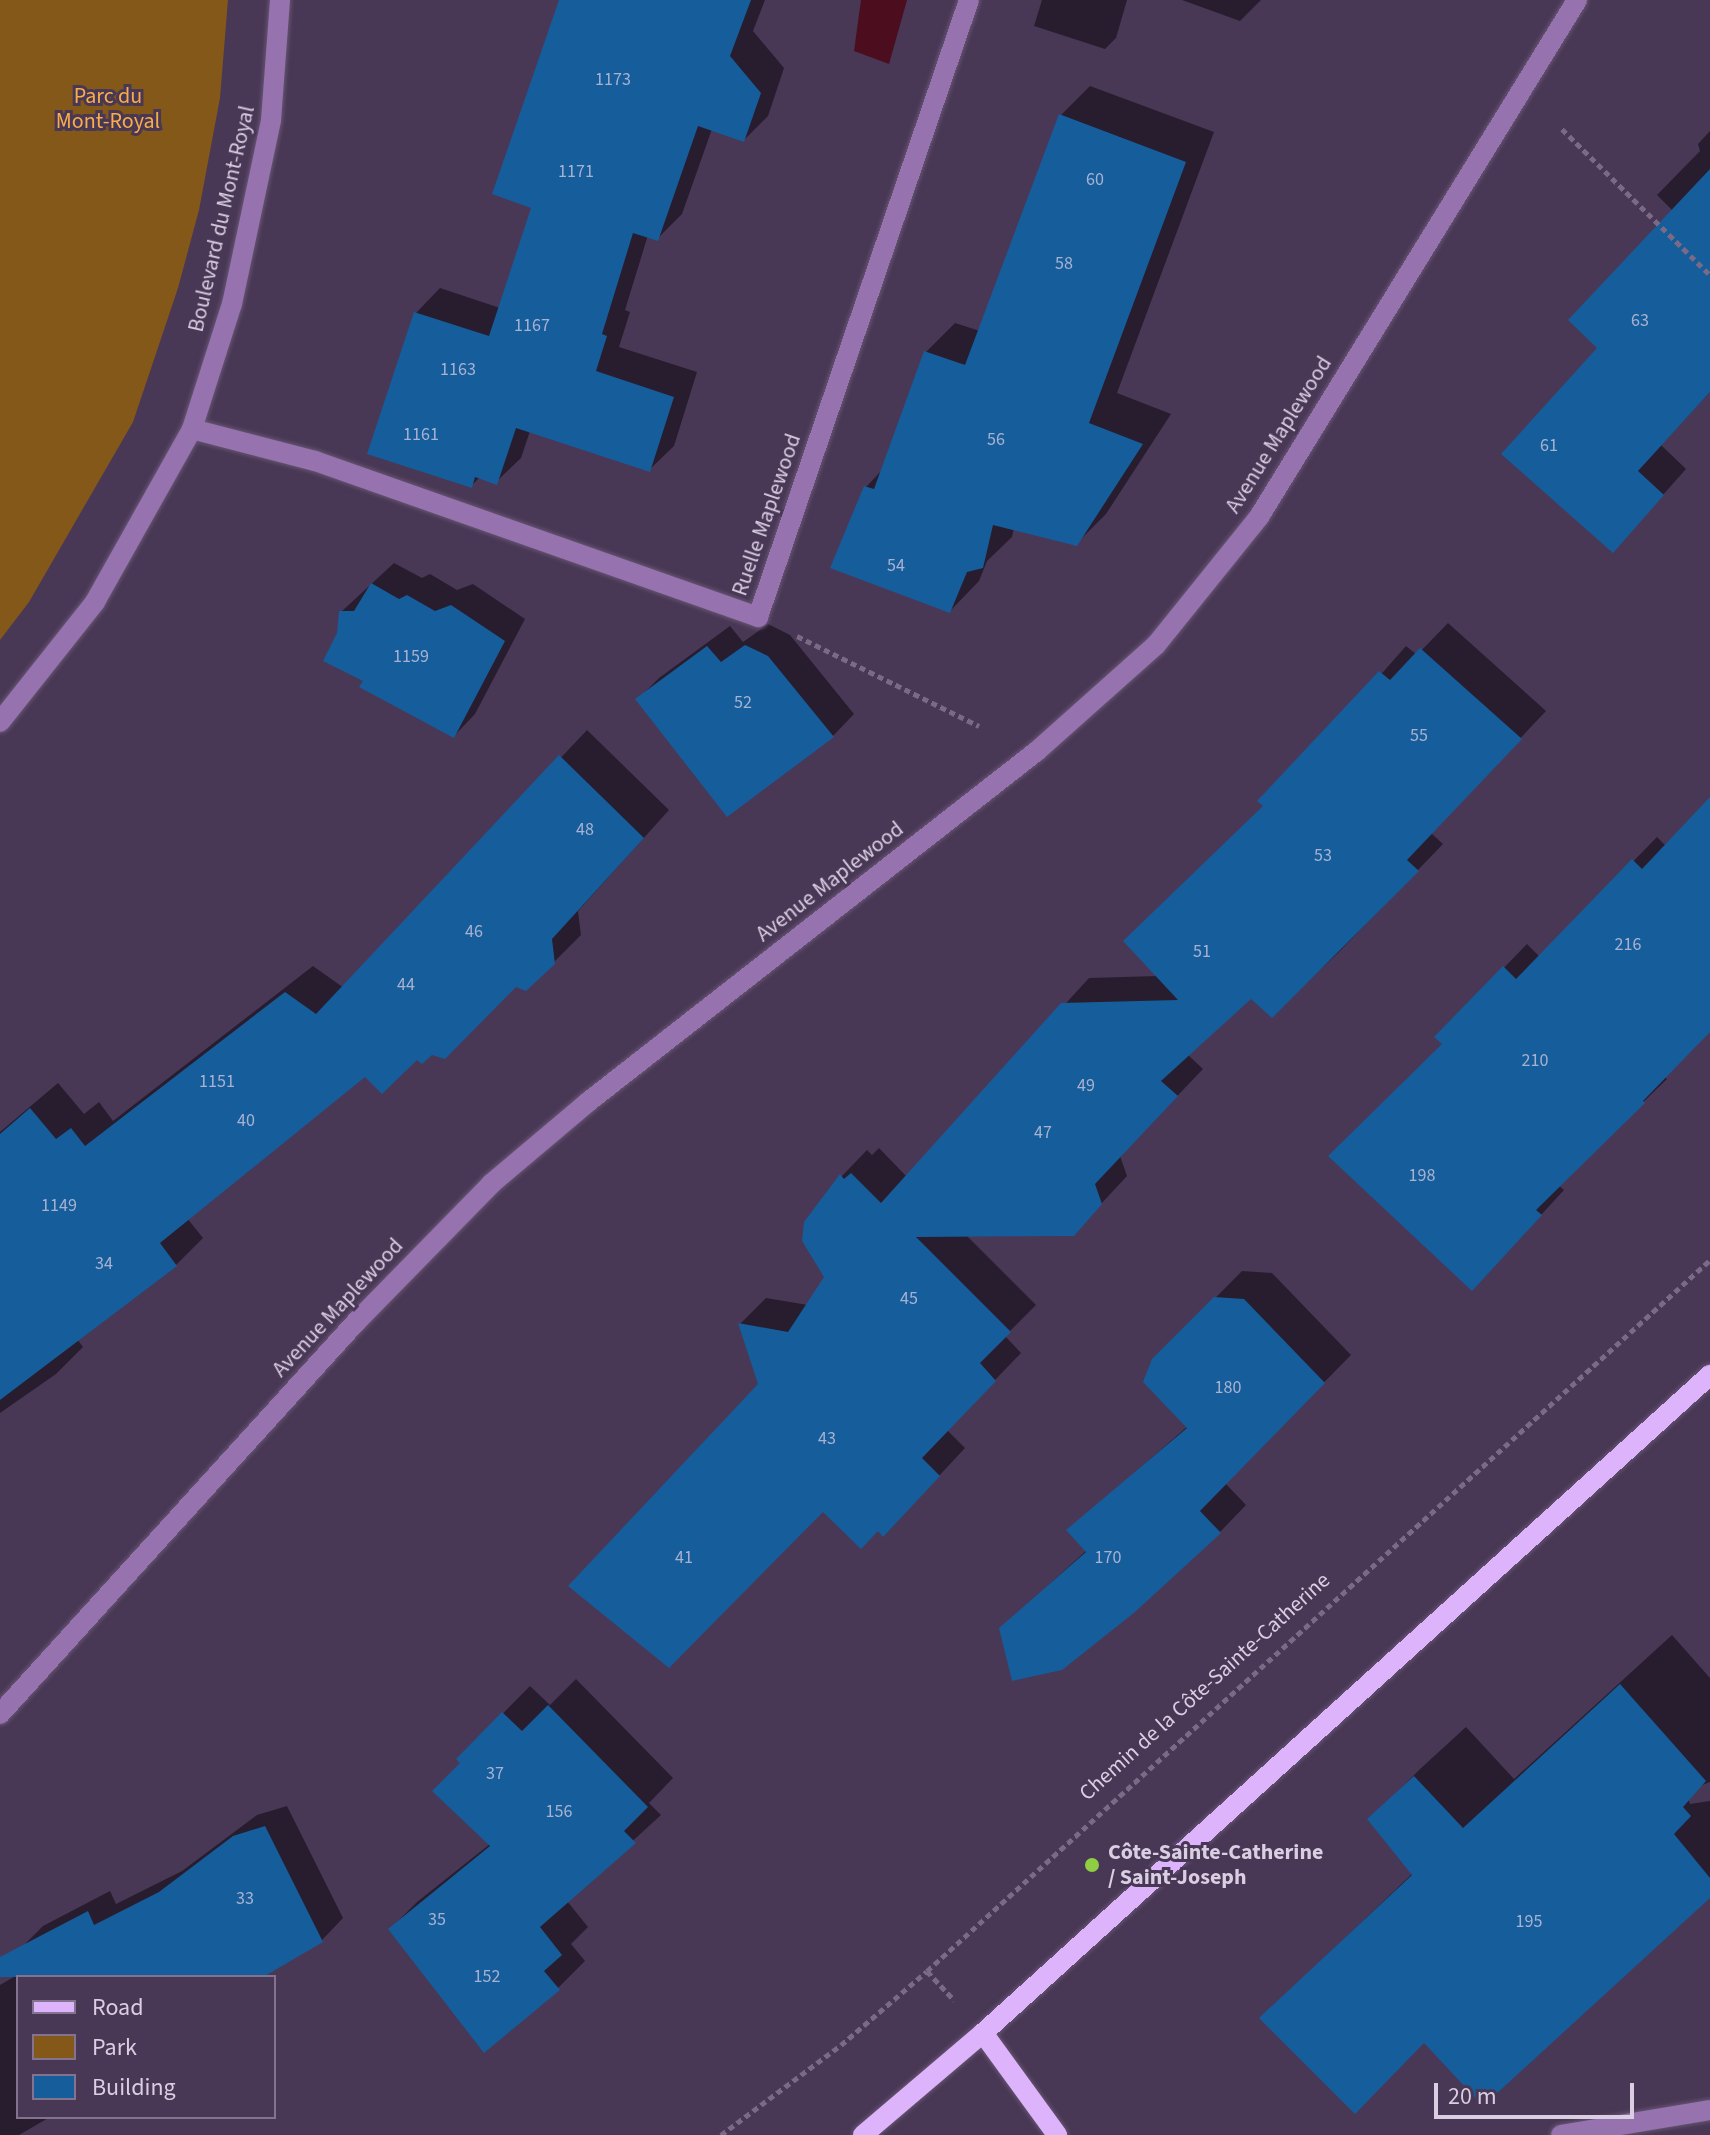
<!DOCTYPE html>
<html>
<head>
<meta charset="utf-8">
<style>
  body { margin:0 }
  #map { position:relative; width:1710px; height:2135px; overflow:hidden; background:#493756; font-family:"Source Sans 3",sans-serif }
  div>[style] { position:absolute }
  .green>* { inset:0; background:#845819 }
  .water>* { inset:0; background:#4c0e1e }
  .shadow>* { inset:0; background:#0007 }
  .building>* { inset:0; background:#165d9c }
  .path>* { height:5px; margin-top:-2.5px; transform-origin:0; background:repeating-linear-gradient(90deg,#7a6a85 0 6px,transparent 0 10px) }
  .roads { filter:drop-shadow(0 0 2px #665572) drop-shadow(0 0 2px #665572) }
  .minor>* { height:20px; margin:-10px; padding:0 10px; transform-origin:10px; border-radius:10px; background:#9673af }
  .major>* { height:20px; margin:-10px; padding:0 10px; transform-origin:10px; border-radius:10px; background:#ddb3fb }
  .dots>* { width:22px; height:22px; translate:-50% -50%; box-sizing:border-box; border:4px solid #493756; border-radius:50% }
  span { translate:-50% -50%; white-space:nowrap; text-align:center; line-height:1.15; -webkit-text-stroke:6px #493756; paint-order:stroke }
  .number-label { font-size:18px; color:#a8b2d0 }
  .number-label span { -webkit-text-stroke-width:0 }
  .park-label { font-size:22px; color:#f9ad47 }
  .street-label { font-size:22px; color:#d9cee2 }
  .poi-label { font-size:22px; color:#d9cee2; font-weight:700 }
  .left { translate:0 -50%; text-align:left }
  .legend { position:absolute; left:16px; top:1975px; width:260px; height:144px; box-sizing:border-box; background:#493756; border:2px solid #83738e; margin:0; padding:10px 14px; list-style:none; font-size:24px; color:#d9cee2 }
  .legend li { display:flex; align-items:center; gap:16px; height:40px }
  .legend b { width:40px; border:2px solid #83738e }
  .scale { position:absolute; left:1434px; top:2083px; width:200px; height:36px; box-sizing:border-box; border:4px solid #d9cee2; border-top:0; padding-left:10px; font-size:24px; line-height:28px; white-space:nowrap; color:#d9cee2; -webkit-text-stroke:6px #493756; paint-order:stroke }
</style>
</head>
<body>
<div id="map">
  <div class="green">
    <div style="clip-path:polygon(0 0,228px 0,220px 98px,199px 210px,178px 288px,133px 422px,29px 602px,0 640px)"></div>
  </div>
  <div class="water">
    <div style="clip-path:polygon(861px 0,907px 0,889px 64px,854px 51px)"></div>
  </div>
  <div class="shadow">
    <div style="clip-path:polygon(561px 0,765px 0,753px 31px,784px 68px,768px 116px,744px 140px,712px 129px,682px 214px,658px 238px,648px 235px,625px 310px,630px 312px,619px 347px,697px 372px,674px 446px,649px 470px,530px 431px,521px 458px,496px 482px,480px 477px,471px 486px,416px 313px,440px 288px,500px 308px,534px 207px)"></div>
    <div style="clip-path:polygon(1042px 0,1127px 0,1116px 38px,1105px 49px,1034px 26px)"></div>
    <div style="clip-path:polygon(1182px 0,1261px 0,1240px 21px)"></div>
    <div style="clip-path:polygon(1090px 86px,1214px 132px,1117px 393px,1171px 414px,1106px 514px,1076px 544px,1014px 528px,1012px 537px,987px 561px,979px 581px,950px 611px,866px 487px,883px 469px,925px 353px,955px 323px,980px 331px,1060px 116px)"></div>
    <div style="clip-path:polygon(1710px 131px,1710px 392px,1661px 445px,1686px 469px,1613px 551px,1600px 347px,1673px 211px,1657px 195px,1700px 151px,1698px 144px)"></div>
    <div style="clip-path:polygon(394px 563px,422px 578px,430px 574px,457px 590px,473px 584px,525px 619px,475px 714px,454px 736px,366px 680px,339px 634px,341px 612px)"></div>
    <div style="clip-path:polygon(1448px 623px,1546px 711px,1431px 833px,1443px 844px,1338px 953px,1272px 1015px,1251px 996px,1187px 1054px,1203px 1069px,1120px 1156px,1127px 1176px,1073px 1234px,966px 1235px,1036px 1305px,1005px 1336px,1021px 1353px,947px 1430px,965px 1448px,909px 1508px,760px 1385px,740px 1324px,766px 1298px,808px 1305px,827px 1277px,806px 1223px,842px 1176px,867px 1150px,872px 1155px,879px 1148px,907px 1177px,1089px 978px,1158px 976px,1265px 806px,1406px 646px,1417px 655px)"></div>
    <div style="clip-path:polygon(768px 624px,790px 635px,854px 714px,833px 736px,638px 699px,659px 678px,730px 626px,743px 642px)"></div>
    <div style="clip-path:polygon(587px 730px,669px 810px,578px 911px,581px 935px,554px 962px,516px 985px,432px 1053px,365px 1074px,187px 1218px,203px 1238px,176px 1265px,77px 1339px,83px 1347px,56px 1374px,0 1413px,0 1132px,58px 1083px,84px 1114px,99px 1102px,113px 1121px,313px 966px,344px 988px)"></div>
    <div style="clip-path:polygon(1710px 800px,1710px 1030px,1664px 1076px,1667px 1079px,1558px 1185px,1564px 1190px,1495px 1265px,1444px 1044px,1437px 1037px,1527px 944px,1540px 957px,1657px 837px,1666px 846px)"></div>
    <div style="clip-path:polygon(1242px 1271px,1272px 1273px,1351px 1355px,1225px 1483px,1246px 1505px,1220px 1532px,1001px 1628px,1087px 1550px,1069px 1530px,1188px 1426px,1153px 1361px)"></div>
    <div style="clip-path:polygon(1672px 1635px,1710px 1678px,1710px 1782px,1686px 1791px,1690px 1804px,1710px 1801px,1710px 1895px,1424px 2041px,1261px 2018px,1413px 1873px,1370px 1820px,1420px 1769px,1466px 1727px,1514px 1779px)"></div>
    <div style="clip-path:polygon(576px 1679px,673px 1778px,649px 1803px,661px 1815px,567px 1901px,588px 1927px,571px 1944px,585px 1961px,558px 1988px,390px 1929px,417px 1902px,490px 1844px,459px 1758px,530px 1686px,550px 1705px)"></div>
    <div style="clip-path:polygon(287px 1806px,343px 1918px,322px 1940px,259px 1977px,18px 1977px,18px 2117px,50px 2117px,19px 2135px,0 2135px,0 1985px,31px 1967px,22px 1947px,43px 1926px,110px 1891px,116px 1904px,182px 1871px,257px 1815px)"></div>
  </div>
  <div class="building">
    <div style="clip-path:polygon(559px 0,751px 0,730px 56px,761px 93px,744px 142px,698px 126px,658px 241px,633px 233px,602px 334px,607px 336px,596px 371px,674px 397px,650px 472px,516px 428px,497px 485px,475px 477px,472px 488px,367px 454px,414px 312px,489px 336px,531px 208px,492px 194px)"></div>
    <div style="clip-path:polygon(1059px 114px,1186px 162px,1089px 423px,1143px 444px,1077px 546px,993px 525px,983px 568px,967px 572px,950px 613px,830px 568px,864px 486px,874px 489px,924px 351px,965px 365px)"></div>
    <div style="clip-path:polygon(1710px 169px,1710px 392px,1638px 471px,1664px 495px,1613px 553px,1501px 454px,1597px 348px,1568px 320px)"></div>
    <div style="clip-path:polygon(371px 583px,399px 599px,407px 595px,435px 611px,451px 605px,505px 641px,454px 738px,359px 687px,363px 681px,323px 661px,337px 633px,339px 611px,354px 611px)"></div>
    <div style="clip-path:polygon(745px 645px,768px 656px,834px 737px,727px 817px,635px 699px,707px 646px,721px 662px)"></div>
    <div style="clip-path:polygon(1420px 648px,1522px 739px,1407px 860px,1419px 871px,1272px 1018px,1251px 999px,1161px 1081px,1178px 1096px,1095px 1184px,1102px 1204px,1074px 1236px,916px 1237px,1011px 1332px,980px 1363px,996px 1381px,922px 1458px,940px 1476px,883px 1537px,878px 1531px,861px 1549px,823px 1512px,669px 1668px,568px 1586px,758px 1384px,738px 1323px,788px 1332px,824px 1277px,802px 1241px,804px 1222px,840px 1174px,844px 1179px,851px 1173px,881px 1203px,1061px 1003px,1178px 1000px,1123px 941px,1263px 806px,1257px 801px,1379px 671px,1390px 680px)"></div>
    <div style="clip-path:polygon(559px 755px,644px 838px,552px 939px,555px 964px,526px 991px,516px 987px,445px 1059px,432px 1055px,422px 1064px,417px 1060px,382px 1094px,365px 1077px,160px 1243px,177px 1266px,0 1400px,0 1134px,30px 1108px,56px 1139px,71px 1128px,85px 1146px,285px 992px,316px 1014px)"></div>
    <div style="clip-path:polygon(1710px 797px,1710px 1032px,1643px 1101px,1645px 1103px,1536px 1210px,1542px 1215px,1472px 1291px,1328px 1156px,1442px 1044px,1434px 1037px,1503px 966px,1516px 979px,1632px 859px,1642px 869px)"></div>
    <div style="clip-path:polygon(1214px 1297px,1244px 1299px,1325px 1383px,1200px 1511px,1221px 1533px,1135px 1612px,1062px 1670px,1012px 1681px,999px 1628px,1086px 1552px,1066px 1530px,1187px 1428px,1143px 1382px,1152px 1359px)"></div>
    <div style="clip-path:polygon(1620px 1684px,1706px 1781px,1683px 1807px,1691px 1816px,1674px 1834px,1710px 1878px,1710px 1898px,1483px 2106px,1424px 2043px,1355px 2114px,1259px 2018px,1412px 1875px,1367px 1819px,1414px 1776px,1463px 1828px)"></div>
    <div style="clip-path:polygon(548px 1705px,648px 1807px,624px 1831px,636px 1843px,540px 1927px,562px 1955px,544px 1971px,560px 1990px,484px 2053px,388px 1929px,490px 1846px,432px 1791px,460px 1763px,456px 1759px,502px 1712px,522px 1731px)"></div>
    <div style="clip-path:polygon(265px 1826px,323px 1942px,263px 1977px,0 1977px,0 1957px,88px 1911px,94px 1925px,159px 1892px,233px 1836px)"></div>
  </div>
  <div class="path">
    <div style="left:1562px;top:129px;width:208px;rotate:44.6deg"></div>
    <div style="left:797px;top:636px;width:203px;rotate:26.3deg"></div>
    <div style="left:927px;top:1971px;width:40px;rotate:47deg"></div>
    <div style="left:721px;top:2135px;width:150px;rotate:-36.9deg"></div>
    <div style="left:841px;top:2045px;width:113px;rotate:-40.7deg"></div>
    <div style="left:927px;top:1971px;width:1058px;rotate:-42.24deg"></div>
  </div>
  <div class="roads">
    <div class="minor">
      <div style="left:192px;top:429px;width:127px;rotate:14.6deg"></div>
      <div style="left:315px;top:461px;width:470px;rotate:19.4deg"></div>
      <div style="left:758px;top:617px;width:652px;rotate:-71.12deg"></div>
      <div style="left:0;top:722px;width:153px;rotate:-51.6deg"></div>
      <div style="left:95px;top:602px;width:198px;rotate:-60.7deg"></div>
      <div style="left:192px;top:429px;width:131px;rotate:-72.3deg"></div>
      <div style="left:232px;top:304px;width:188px;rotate:-78deg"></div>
      <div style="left:271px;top:120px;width:120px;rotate:-85.7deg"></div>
      <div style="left:0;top:1714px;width:531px;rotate:-47.75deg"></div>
      <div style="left:357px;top:1321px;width:192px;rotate:-45.6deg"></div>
      <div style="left:491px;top:1184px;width:127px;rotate:-40.2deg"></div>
      <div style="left:588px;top:1102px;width:570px;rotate:-38.02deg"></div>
      <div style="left:1037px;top:751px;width:159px;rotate:-41.7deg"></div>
      <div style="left:1156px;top:645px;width:164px;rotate:-51.2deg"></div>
      <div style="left:1259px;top:517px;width:607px;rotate:-58.4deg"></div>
      <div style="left:1561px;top:2135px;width:151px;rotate:-9.5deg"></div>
    </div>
    <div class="major">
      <div style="left:983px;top:2033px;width:126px;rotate:54deg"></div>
      <div style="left:863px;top:2135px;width:157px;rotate:-40.4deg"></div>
      <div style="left:983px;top:2033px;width:981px;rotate:-42.15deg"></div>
    </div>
  </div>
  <div class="dots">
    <div style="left:1092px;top:1865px;background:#8fcd42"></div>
  </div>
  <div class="number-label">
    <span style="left:613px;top:80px">1173</span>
    <span style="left:576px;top:172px">1171</span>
    <span style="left:1095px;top:180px">60</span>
    <span style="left:1064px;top:264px">58</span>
    <span style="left:1640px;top:321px">63</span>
    <span style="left:532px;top:326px">1167</span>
    <span style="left:458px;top:370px">1163</span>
    <span style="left:421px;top:435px">1161</span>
    <span style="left:996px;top:440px">56</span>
    <span style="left:1549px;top:446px">61</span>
    <span style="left:896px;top:566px">54</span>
    <span style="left:411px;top:657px">1159</span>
    <span style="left:743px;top:703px">52</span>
    <span style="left:1419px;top:736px">55</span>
    <span style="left:585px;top:830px">48</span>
    <span style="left:1323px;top:856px">53</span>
    <span style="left:474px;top:932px">46</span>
    <span style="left:1628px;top:945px">216</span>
    <span style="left:1202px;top:952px">51</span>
    <span style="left:406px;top:985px">44</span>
    <span style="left:1535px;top:1061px">210</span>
    <span style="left:217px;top:1082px">1151</span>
    <span style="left:1086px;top:1086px">49</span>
    <span style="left:246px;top:1121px">40</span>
    <span style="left:1043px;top:1133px">47</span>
    <span style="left:1422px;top:1176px">198</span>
    <span style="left:59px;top:1206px">1149</span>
    <span style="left:104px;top:1264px">34</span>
    <span style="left:909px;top:1299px">45</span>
    <span style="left:1228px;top:1388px">180</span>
    <span style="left:827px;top:1439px">43</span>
    <span style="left:684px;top:1558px">41</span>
    <span style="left:1108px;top:1558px">170</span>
    <span style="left:495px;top:1774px">37</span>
    <span style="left:559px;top:1812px">156</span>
    <span style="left:245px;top:1899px">33</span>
    <span style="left:437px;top:1920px">35</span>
    <span style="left:1529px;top:1922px">195</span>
    <span style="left:487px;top:1977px">152</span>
  </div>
  <div class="park-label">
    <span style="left:108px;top:109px">Parc du<br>Mont-Royal</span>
  </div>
  <div class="street-label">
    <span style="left:222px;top:219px;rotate:-77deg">Boulevard du Mont-Royal</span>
    <span style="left:1279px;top:435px;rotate:-58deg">Avenue Maplewood</span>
    <span style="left:767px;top:515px;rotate:-71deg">Ruelle Maplewood</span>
    <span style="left:830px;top:882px;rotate:-38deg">Avenue Maplewood</span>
    <span style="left:338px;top:1308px;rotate:-47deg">Avenue Maplewood</span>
    <span style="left:1205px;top:1687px;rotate:-42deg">Chemin de la Côte-Sainte-Catherine</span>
  </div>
  <div class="poi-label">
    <span class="left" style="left:1108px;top:1865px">Côte-Sainte-Catherine<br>/ Saint-Joseph</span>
  </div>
  <ul class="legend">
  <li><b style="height:10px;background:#ddb3fb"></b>Road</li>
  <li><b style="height:22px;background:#845819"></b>Park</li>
  <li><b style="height:22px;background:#165d9c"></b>Building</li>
  </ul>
  <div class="scale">20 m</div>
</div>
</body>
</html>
